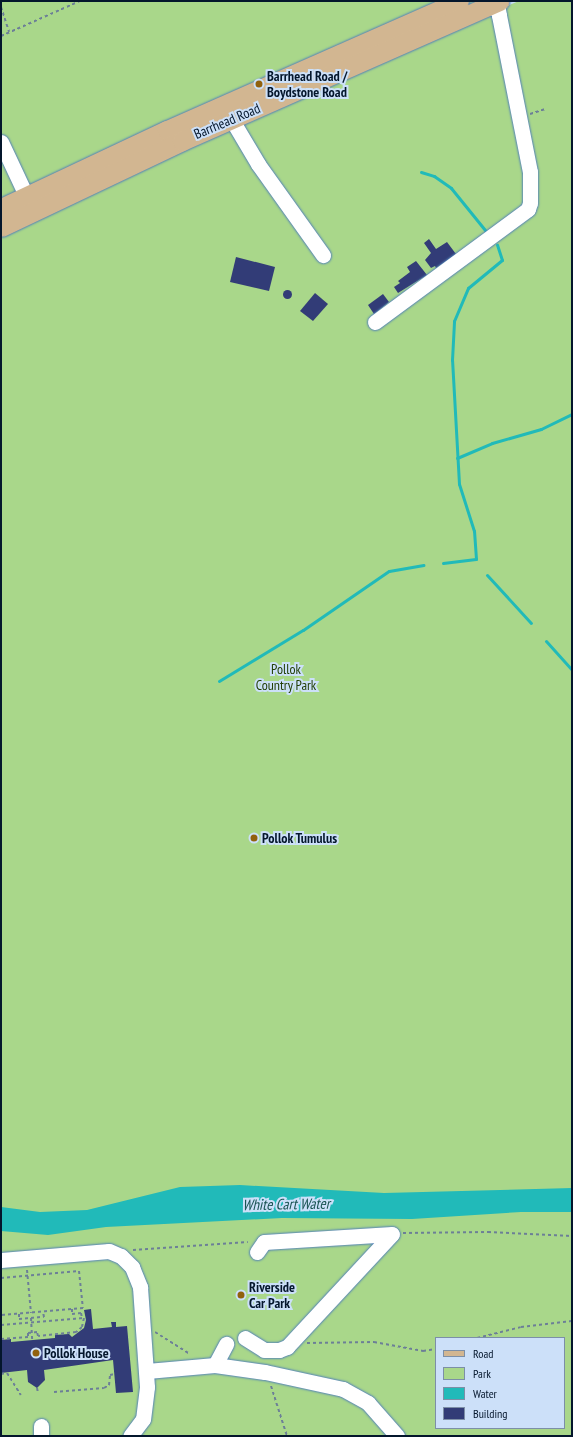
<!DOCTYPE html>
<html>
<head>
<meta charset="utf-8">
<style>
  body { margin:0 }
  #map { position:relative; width:573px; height:1437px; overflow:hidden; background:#cce0f9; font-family:"PT Sans Narrow",sans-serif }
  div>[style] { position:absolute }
  .green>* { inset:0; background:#a9d78a }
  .water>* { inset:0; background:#21bab9 }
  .stream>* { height:3px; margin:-1.5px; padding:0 1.5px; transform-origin:1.5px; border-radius:1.5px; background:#21bab9 }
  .building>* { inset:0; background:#323c77 }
  .round { border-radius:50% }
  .path>* { height:2px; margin-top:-1px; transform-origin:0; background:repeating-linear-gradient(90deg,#6c7f97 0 3px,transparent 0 6px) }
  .roads { filter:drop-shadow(0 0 1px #5180b9) drop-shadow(0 0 1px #5180b9) }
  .minor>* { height:15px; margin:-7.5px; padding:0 7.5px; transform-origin:7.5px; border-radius:7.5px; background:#fff }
  .major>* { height:19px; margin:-9.5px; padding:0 9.5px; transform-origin:9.5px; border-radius:9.5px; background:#d2b691 }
  .dots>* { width:11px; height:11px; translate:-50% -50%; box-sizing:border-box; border:2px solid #cce0f9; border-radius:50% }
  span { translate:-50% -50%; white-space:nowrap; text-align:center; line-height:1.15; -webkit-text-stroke:4px #cce0f9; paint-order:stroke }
  .poi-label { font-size:14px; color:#04162c; font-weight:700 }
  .left { translate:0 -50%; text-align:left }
  .street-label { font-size:14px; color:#04162c }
  .park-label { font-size:14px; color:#213e05 }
  .water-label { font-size:15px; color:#195352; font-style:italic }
  .frame { position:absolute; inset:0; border:2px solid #04162c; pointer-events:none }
  .legend { position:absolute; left:435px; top:1337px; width:130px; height:92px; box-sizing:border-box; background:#cce0f9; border:1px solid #7c8fa7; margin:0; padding:5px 7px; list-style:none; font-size:12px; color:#04162c }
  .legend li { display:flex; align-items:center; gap:8px; height:20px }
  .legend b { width:20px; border:1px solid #7c8fa7 }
</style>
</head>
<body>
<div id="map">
  <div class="green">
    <div style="clip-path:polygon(evenodd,1px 1px,482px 1px,488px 14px,519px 1px,572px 1px,572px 1436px,1px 1436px,1px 1px,436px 1338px,564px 1338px,564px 1428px,436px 1428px,436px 1338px)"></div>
  </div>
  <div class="water">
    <div style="clip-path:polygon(240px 1185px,384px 1193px,572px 1188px,572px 1212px,521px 1212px,412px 1219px,282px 1218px,106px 1227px,48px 1235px,1px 1231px,1px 1207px,40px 1212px,87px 1210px,180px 1187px)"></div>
  </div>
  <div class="stream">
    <div style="left:421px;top:172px;width:14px;rotate:17deg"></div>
    <div style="left:434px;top:176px;width:21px;rotate:35deg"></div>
    <div style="left:451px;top:188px;width:54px;rotate:51deg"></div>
    <div style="left:457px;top:458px;width:38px;rotate:-23deg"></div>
    <div style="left:492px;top:443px;width:51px;rotate:-15.9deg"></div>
    <div style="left:541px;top:429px;width:34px;rotate:-26deg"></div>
    <div style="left:443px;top:563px;width:33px;rotate:-7deg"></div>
    <div style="left:476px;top:559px;width:28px;rotate:-94deg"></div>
    <div style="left:474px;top:531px;width:49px;rotate:-107.7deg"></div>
    <div style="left:459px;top:484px;width:124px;rotate:-93.2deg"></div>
    <div style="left:452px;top:360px;width:39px;rotate:-87deg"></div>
    <div style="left:454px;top:321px;width:36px;rotate:-67deg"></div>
    <div style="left:468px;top:288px;width:44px;rotate:-39.5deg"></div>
    <div style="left:502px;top:260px;width:16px;rotate:-108deg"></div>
    <div style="left:487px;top:575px;width:65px;rotate:47.5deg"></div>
    <div style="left:546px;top:641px;width:39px;rotate:48deg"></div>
    <div style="left:219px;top:681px;width:98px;rotate:-31.3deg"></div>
    <div style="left:303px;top:630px;width:104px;rotate:-34.5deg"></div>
    <div style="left:389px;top:571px;width:35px;rotate:-10deg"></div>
  </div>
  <div class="building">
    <div style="clip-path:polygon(429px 239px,436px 249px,447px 242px,456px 254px,436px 268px,435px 266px,431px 268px,425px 260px,431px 253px,424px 243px)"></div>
    <div style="clip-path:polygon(236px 257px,275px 267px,269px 291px,230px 282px)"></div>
    <div style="clip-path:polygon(416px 261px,427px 275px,398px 293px,394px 287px,400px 283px,398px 281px,410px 272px,407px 267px)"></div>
    <div class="round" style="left:282.5px;top:289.5px;width:9px;height:9px"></div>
    <div style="clip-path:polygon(315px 293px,328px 304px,313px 321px,300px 311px)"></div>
    <div style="clip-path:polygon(383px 294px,389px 302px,374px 314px,368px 305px)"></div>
    <div style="clip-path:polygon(91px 1309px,93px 1329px,112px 1327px,111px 1322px,116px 1322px,116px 1327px,127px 1326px,133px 1392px,116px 1393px,113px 1360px,44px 1370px,45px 1380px,37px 1388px,28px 1382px,27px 1370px,1px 1373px,1px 1340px,11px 1339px,11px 1342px,55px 1338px,55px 1335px,69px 1334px,72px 1337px,84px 1328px,86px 1320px,84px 1310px)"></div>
  </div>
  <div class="path">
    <div style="left:1px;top:7px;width:26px;rotate:72deg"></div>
    <div style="left:1px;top:36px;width:86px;rotate:-23.9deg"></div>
    <div style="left:530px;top:114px;width:16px;rotate:-18deg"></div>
    <div style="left:403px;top:1233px;width:85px;rotate:-0.7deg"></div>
    <div style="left:488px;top:1232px;width:84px;rotate:2.7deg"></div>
    <div style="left:133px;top:1250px;width:115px;rotate:-4deg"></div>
    <div style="left:27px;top:1270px;width:43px;rotate:84.7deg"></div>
    <div style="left:1px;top:1278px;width:78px;rotate:-5.1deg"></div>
    <div style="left:79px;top:1271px;width:37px;rotate:84deg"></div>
    <div style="left:83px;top:1308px;width:82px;rotate:175.1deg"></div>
    <div style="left:72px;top:1309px;width:5px;rotate:90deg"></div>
    <div style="left:72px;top:1314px;width:9px;rotate:-6deg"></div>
    <div style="left:81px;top:1313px;width:5px;rotate:79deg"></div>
    <div style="left:19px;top:1314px;width:5px;rotate:90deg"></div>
    <div style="left:19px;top:1319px;width:25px;rotate:-5deg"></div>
    <div style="left:44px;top:1317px;width:5px;rotate:-101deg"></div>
    <div style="left:31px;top:1318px;width:22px;rotate:87deg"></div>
    <div style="left:1px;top:1325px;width:83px;rotate:-4.8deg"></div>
    <div style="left:84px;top:1318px;width:9px;rotate:103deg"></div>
    <div style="left:82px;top:1327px;width:8px;rotate:140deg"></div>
    <div style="left:76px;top:1332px;width:38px;rotate:174deg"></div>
    <div style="left:38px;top:1336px;width:4px;rotate:-104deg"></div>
    <div style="left:37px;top:1332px;width:9px;rotate:174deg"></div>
    <div style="left:28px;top:1333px;width:4px;rotate:90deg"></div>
    <div style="left:28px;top:1337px;width:27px;rotate:176deg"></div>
    <div style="left:155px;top:1332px;width:41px;rotate:32.2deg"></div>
    <div style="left:477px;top:1338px;width:45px;rotate:-14deg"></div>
    <div style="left:521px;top:1327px;width:51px;rotate:-6.7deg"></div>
    <div style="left:307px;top:1343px;width:67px;rotate:-0.9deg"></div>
    <div style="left:374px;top:1342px;width:50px;rotate:10.4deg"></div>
    <div style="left:423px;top:1351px;width:13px;rotate:-9deg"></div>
    <div style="left:1px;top:1374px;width:6px;rotate:-9deg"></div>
    <div style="left:7px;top:1373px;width:26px;rotate:58deg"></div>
    <div style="left:271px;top:1386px;width:52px;rotate:72.3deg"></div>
    <div style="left:37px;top:1388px;width:5px;rotate:79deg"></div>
    <div style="left:54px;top:1392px;width:50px;rotate:-4.6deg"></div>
    <div style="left:104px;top:1388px;width:6px;rotate:-31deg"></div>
    <div style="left:109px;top:1385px;width:10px;rotate:-84deg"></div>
    <div style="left:110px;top:1375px;width:5px;rotate:-11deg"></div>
  </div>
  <div class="roads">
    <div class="minor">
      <div style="left:226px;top:110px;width:63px;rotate:59.3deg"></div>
      <div style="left:258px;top:164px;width:112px;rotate:54.5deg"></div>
      <div style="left:1px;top:142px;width:71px;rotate:64.9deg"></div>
      <div style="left:375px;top:322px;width:190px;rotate:-36.4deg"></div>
      <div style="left:528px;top:209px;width:6px;rotate:-72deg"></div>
      <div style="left:530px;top:203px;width:31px;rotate:-90deg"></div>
      <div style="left:530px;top:172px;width:160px;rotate:-101.2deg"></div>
      <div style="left:499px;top:15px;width:5px;rotate:-101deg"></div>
      <div style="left:498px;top:10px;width:10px;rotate:-156deg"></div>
      <div style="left:489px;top:6px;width:5px;rotate:-112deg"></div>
      <div style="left:257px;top:1252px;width:12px;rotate:-55deg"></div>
      <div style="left:264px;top:1242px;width:128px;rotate:-3.6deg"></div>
      <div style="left:1px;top:1260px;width:108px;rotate:-4.8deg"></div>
      <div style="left:109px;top:1251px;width:13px;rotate:23deg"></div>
      <div style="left:121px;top:1256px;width:16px;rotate:45deg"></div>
      <div style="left:132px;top:1267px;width:22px;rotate:68deg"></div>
      <div style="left:140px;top:1287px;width:100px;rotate:86deg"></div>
      <div style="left:147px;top:1387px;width:32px;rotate:97deg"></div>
      <div style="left:143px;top:1419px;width:21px;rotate:127deg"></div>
      <div style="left:245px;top:1338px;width:22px;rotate:32deg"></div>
      <div style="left:264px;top:1350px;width:15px"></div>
      <div style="left:279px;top:1350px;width:9px;rotate:-21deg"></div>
      <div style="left:287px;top:1347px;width:154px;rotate:-47.1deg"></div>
      <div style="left:215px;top:1365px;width:24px;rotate:-62deg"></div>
      <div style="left:147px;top:1371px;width:68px;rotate:-5deg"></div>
      <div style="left:215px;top:1365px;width:50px;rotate:8deg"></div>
      <div style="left:265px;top:1372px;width:80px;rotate:12.3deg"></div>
      <div style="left:343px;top:1389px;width:29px;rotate:29deg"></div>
      <div style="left:368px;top:1403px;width:44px;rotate:48.7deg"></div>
      <div style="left:41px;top:1426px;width:10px;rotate:90deg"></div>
    </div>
    <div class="major">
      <div style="left:1px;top:208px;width:183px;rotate:-25.2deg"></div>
      <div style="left:167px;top:130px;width:319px;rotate:-23.8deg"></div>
      <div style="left:1px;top:227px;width:200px;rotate:-25.4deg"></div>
      <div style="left:182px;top:141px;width:347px;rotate:-23.8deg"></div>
    </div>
  </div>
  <div class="dots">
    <div style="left:259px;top:84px;background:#91610e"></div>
    <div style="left:254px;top:838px;background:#91610e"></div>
    <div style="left:241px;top:1295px;background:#91610e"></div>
    <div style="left:36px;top:1353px;background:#91610e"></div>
  </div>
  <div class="poi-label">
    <span class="left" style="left:267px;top:84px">Barrhead Road /<br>Boydstone Road</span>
    <span class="left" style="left:262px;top:838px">Pollok Tumulus</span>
    <span class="left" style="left:249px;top:1295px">Riverside<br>Car Park</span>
    <span class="left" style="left:44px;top:1353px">Pollok House</span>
  </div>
  <div class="street-label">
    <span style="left:227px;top:121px;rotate:-23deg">Barrhead Road</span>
  </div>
  <div class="park-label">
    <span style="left:286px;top:677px">Pollok<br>Country Park</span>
  </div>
  <div class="water-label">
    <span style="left:286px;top:1204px;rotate:-1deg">White Cart Water</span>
  </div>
  <div class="frame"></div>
  <ul class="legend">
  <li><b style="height:5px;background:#d2b691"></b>Road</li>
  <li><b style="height:11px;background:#a9d78a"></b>Park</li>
  <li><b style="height:11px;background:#21bab9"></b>Water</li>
  <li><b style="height:11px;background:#323c77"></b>Building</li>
  </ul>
</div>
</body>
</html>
